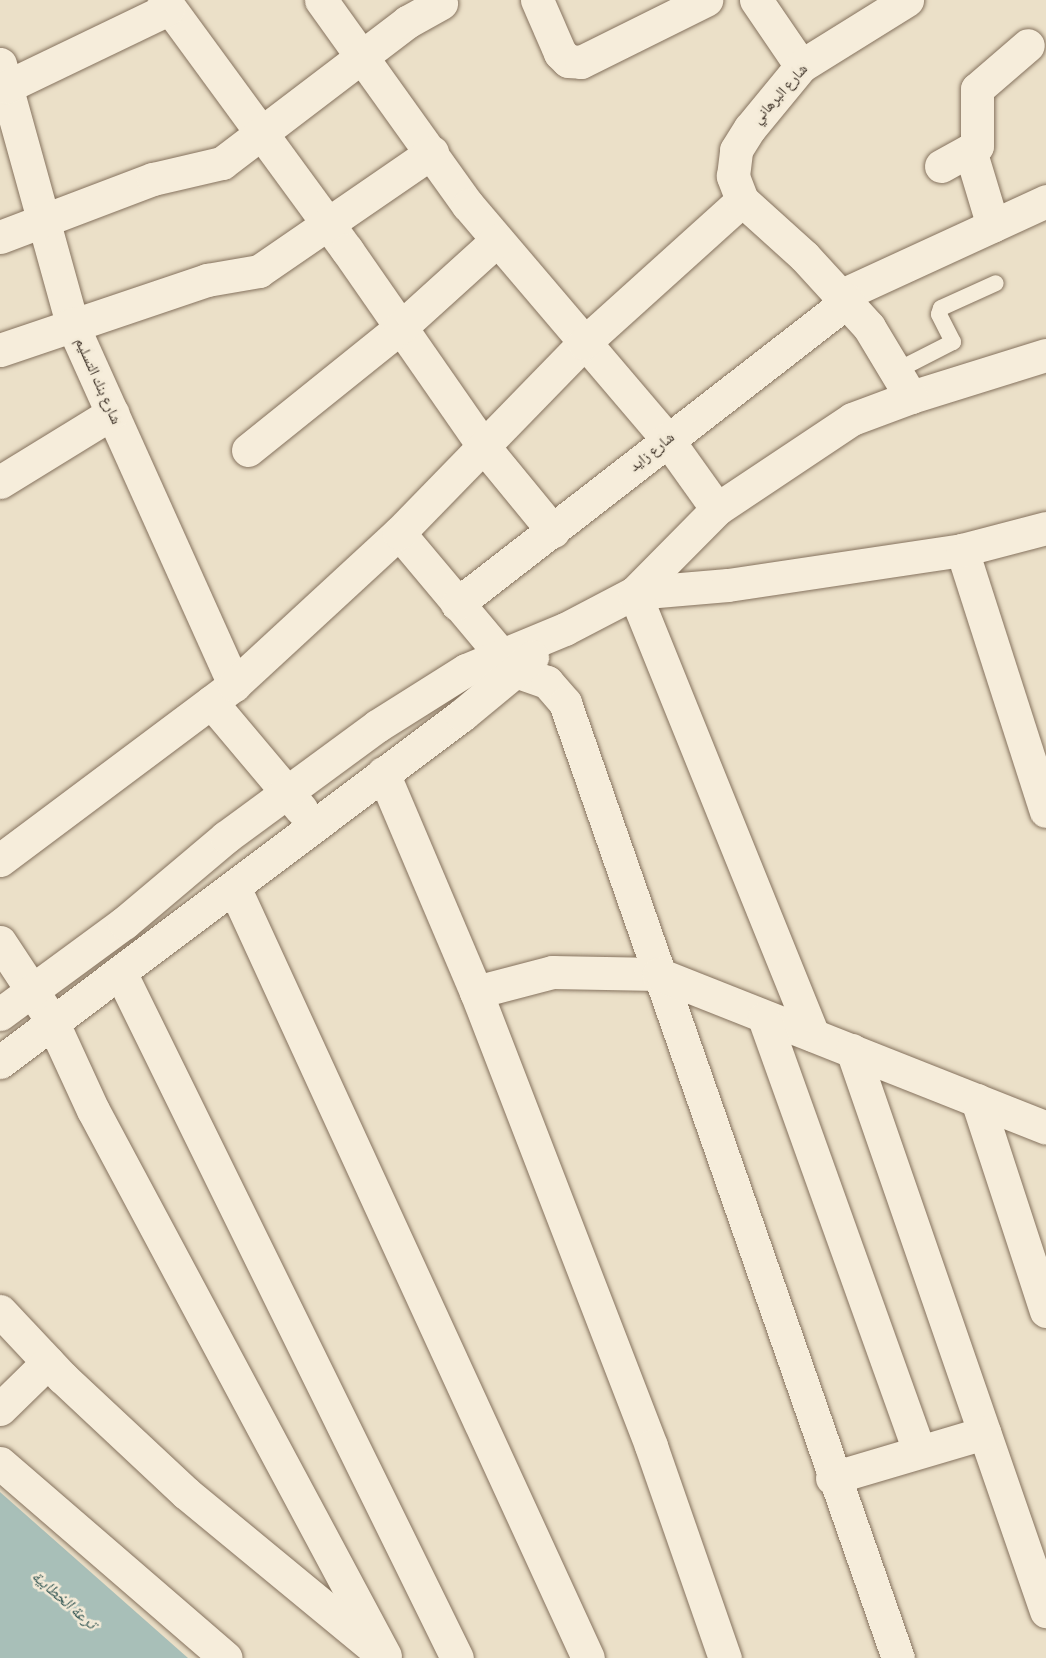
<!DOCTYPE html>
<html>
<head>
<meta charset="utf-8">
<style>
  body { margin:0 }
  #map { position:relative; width:1046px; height:1658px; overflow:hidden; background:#ebe0c8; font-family:"Crimson Pro","Noto Naskh Arabic",serif }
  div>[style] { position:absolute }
  .water>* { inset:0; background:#a8bfb8 }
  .roads { filter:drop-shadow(0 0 2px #85725e) drop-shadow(0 0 2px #85725e) }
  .service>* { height:16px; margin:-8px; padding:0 8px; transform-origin:8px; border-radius:8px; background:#f6eddb }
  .minor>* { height:33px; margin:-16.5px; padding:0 16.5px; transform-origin:16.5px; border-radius:16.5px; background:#f6eddb }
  span { translate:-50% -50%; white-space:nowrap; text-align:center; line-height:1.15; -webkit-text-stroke:5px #f3ead7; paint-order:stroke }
  .street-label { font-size:15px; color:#372b21 }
  .water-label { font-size:16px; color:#315552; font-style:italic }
</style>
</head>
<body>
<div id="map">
  <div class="water">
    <div style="clip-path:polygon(0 1492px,188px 1658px,0 1658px)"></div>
  </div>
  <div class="roads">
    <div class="service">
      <div style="left:896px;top:371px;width:64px;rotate:-27deg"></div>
      <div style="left:953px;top:342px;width:31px;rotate:-117deg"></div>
      <div style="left:939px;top:314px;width:6px;rotate:-72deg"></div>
      <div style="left:941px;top:308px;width:60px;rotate:-24.4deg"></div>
    </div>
    <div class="minor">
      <div style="left:164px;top:0;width:310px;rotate:53.8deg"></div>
      <div style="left:347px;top:250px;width:240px;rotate:55.2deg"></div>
      <div style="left:484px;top:447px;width:109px;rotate:50.6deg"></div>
      <div style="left:321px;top:0;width:252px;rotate:54.4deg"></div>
      <div style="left:468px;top:205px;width:307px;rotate:49.6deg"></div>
      <div style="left:667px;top:439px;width:86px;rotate:54.5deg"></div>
      <div style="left:537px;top:0;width:58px;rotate:66.5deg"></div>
      <div style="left:560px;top:53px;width:11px;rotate:45deg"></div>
      <div style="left:568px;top:61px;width:13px;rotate:4deg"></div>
      <div style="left:581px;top:62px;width:140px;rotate:-26.4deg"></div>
      <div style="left:756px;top:0;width:80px;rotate:55.7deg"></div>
      <div style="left:0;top:64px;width:270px;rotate:74.5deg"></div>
      <div style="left:72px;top:324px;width:396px;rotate:65.8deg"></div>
      <div style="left:6px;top:87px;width:180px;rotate:-25.7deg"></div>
      <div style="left:970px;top:150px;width:79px;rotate:73.2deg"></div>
      <div style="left:941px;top:166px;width:41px;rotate:-29.1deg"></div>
      <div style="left:977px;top:146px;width:57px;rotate:-90deg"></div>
      <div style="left:977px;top:89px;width:67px;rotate:-40.8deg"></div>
      <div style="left:0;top:237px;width:164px;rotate:-20.8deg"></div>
      <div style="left:153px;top:179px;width:71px;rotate:-13.1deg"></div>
      <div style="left:222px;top:163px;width:233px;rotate:-37.3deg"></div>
      <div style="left:407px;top:22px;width:39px;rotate:-29deg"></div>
      <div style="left:842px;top:295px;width:225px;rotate:-24.7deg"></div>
      <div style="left:0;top:350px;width:219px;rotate:-18.7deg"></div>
      <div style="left:207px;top:280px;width:53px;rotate:-9.8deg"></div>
      <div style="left:259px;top:271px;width:210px;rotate:-34.5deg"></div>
      <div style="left:911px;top:397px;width:141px;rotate:-17.3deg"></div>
      <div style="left:248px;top:450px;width:195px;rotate:-38.8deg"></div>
      <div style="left:400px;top:328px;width:130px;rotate:-42.2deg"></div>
      <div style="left:0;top:482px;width:132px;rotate:-31.6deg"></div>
      <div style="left:399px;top:533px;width:180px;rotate:50deg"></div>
      <div style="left:515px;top:671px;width:34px;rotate:19deg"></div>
      <div style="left:547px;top:682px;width:28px;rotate:49deg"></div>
      <div style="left:565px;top:703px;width:1011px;rotate:70.78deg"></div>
      <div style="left:962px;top:550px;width:274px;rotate:72.2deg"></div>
      <div style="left:457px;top:604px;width:495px;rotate:-37.8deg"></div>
      <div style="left:211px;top:702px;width:140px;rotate:49.9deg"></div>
      <div style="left:383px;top:773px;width:238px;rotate:67deg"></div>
      <div style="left:476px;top:992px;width:487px;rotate:68.9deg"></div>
      <div style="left:651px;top:1446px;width:225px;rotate:70.8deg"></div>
      <div style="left:0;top:860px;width:292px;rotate:-36.8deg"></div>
      <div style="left:234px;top:685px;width:224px;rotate:-42.7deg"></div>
      <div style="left:399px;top:533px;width:265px;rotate:-45.8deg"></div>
      <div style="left:584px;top:343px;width:213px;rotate:-42.1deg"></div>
      <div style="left:234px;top:887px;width:848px;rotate:65.34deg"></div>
      <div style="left:0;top:942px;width:95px;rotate:56.6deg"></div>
      <div style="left:52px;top:1021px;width:98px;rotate:65.3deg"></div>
      <div style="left:93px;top:1110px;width:619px;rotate:61.86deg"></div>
      <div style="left:120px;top:972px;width:764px;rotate:63.84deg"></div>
      <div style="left:476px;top:992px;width:79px;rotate:-14.7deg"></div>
      <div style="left:552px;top:972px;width:106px;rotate:1.1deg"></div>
      <div style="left:658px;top:974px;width:417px;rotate:21.6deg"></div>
      <div style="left:0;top:1014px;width:154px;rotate:-36.3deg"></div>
      <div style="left:124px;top:923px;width:133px;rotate:-40.1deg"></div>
      <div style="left:226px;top:837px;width:187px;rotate:-36.3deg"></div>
      <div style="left:377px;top:726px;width:105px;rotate:-32.2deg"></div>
      <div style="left:466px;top:670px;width:107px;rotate:-22.5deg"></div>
      <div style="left:565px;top:629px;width:78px;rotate:-27.6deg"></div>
      <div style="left:634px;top:593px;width:94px;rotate:-4.9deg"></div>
      <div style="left:728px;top:585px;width:237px;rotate:-8.5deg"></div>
      <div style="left:962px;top:550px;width:87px;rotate:-14.7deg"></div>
      <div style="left:764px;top:1018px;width:459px;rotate:70.3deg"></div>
      <div style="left:813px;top:1035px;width:477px;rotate:-112deg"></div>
      <div style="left:634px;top:593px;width:118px;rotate:-45.3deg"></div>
      <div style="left:717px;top:509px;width:162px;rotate:-33.7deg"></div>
      <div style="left:852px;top:419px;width:63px;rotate:-20.4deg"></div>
      <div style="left:911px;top:397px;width:82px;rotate:-121deg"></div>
      <div style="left:869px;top:327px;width:96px;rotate:-132.5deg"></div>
      <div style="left:804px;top:256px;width:84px;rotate:-137.9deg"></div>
      <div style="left:742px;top:200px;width:26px;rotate:-111deg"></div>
      <div style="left:733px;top:176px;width:26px;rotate:-83deg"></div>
      <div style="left:736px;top:150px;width:26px;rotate:-58deg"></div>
      <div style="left:750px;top:128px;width:80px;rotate:-50.6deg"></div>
      <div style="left:801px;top:66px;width:125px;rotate:-31.9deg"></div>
      <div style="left:852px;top:1050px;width:594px;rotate:70.92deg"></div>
      <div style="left:0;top:1062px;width:578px;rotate:-36.91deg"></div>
      <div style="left:462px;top:715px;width:91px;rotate:-39.6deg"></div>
      <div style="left:977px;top:1100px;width:222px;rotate:71.9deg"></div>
      <div style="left:0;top:1311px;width:91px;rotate:46.8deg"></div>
      <div style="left:62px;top:1377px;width:170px;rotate:43.1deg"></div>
      <div style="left:186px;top:1493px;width:244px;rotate:39.5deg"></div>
      <div style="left:0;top:1409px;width:67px;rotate:-44.4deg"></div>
      <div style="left:0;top:1463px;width:298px;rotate:40.8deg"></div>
      <div style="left:832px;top:1478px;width:159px;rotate:-16.5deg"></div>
    </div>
  </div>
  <div class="street-label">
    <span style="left:780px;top:94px;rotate:-48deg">شارع البرهاني</span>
    <span style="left:98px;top:381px;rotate:66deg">شارع بنك التسليم</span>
    <span style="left:652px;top:452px;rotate:-39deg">شارع زايد</span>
  </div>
  <div class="water-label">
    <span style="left:64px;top:1600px;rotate:41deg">ترعة الخطابية</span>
  </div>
</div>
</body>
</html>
